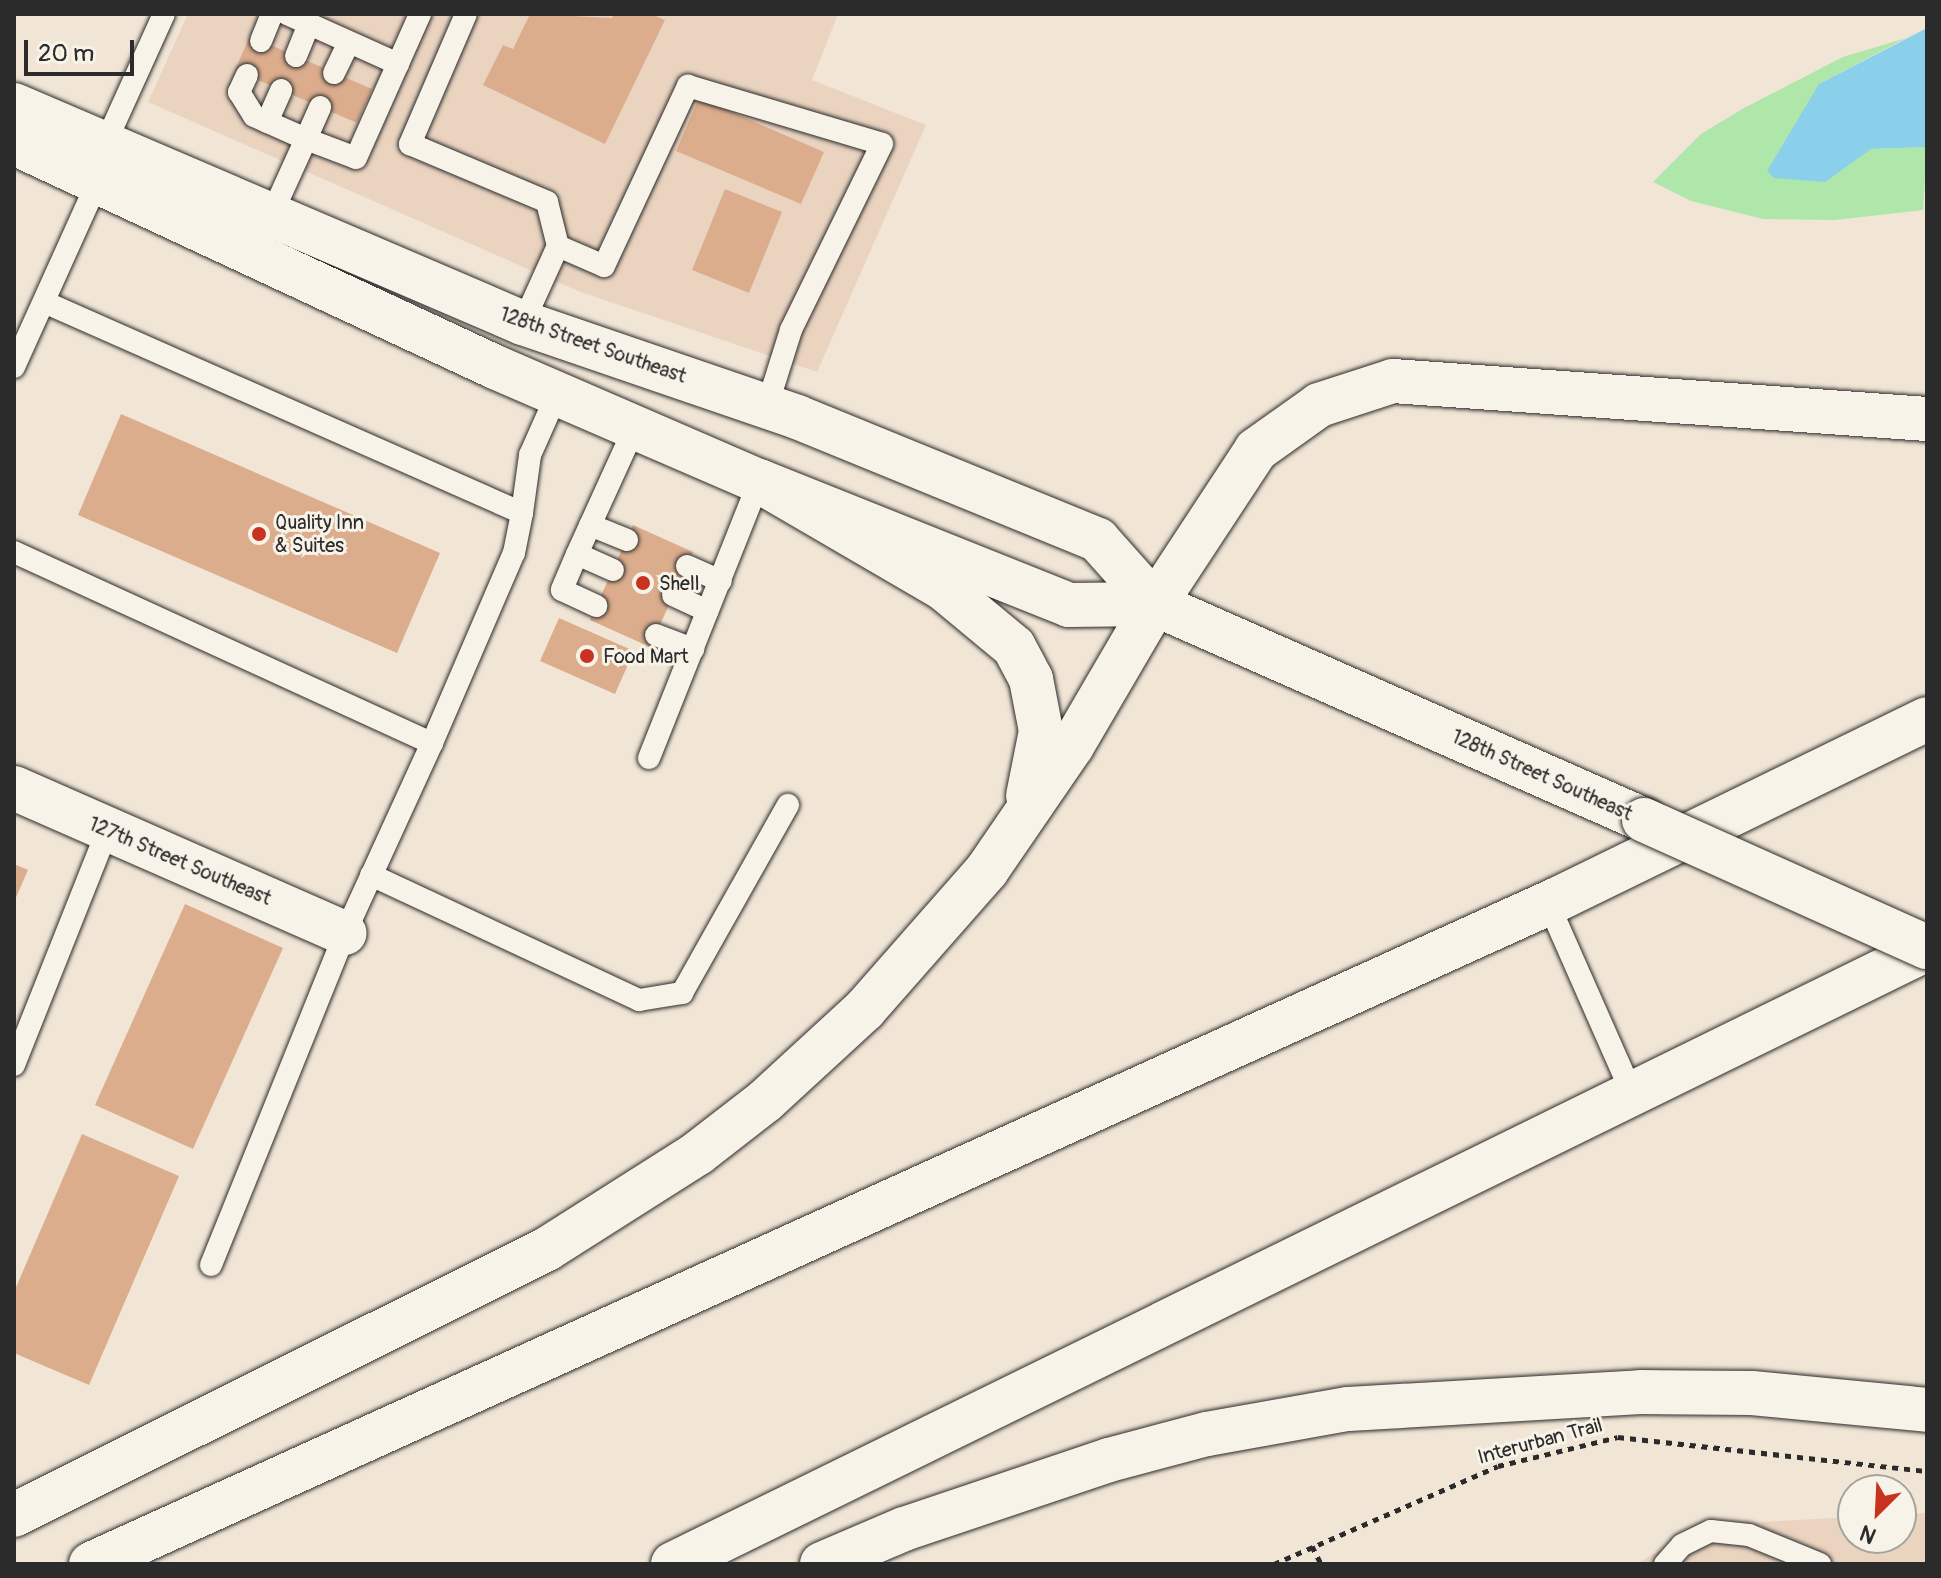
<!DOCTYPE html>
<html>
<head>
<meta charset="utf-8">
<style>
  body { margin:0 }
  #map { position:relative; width:1941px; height:1578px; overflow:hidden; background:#f1e5d6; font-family:Pangolin,sans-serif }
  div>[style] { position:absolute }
  .built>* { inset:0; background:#ead4c0 }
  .green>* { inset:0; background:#afe6aa }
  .water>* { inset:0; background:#8ad0eb }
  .building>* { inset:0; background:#dbad8d }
  .path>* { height:5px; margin-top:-2.5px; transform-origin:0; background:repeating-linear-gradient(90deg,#2b2b2b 0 6px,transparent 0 12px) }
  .roads { filter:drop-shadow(0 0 2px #2b2b2b) drop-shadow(0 0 2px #2b2b2b) }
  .lane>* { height:22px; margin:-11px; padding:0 11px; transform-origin:11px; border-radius:11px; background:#f7f3e8 }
  .street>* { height:44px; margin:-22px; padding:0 22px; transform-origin:22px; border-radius:22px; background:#f7f3e8 }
  .primary>* { height:44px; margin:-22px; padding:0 22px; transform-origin:22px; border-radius:22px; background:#f7f3e8 }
  .highway>* { height:44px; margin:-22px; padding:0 22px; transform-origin:22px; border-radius:22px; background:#f7f3e8 }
  .bridges { filter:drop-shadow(0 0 2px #2b2b2b) drop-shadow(0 0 2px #2b2b2b) }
  .primary-bridge>* { height:44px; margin:-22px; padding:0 22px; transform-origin:22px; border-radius:22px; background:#f7f3e8 }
  .dots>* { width:22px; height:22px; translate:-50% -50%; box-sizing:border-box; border:4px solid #f7f3e8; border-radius:50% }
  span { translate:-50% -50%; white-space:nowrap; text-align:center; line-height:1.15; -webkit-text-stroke:6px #f7f3e8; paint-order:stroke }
  .street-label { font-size:20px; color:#2b2b2b }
  .poi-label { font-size:20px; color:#2b2b2b }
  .left { translate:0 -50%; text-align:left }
  .frame { position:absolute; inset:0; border:16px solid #2b2b2b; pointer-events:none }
  .north { position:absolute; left:1837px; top:1474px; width:80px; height:80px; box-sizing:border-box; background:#f7f3e8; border:2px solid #a5a39c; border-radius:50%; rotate:204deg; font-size:22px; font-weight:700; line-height:32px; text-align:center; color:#2b2b2b }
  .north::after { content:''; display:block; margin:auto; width:28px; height:36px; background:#c8321e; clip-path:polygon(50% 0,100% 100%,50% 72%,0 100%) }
  .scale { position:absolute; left:24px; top:40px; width:110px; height:36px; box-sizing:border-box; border:4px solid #2b2b2b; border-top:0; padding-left:10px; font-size:24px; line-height:28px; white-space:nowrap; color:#2b2b2b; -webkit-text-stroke:6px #f7f3e8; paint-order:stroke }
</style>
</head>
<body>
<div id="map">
  <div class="built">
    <div style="clip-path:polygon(188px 14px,838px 14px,812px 80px,926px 125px,817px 372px,578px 291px,148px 102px)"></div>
    <div style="clip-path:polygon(1927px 1513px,1927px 1564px,1636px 1564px,1707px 1525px,1853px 1517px,1853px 1538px,1901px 1538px,1901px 1514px)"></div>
  </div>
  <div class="green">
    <div style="clip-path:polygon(1906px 38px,1819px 84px,1871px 149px,1927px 147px,1923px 210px,1835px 220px,1763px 219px,1691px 201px,1653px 182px,1701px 134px,1744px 108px,1843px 57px)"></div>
  </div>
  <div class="water">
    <div style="clip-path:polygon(1927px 28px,1927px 147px,1871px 149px,1825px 182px,1774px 178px,1767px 171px,1819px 84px)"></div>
  </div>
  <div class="building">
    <div style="clip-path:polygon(530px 14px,612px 18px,614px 14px,651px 14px,665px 20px,605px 144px,483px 85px,503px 45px,513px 49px)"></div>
    <div style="clip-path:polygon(250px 36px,372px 89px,357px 123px,235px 70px)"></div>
    <div style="clip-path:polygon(699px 98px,824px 152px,801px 204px,676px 151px)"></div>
    <div style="clip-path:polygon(725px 189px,782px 212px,749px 293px,692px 270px)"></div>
    <div style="clip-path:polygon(121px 414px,440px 553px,397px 653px,78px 515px)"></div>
    <div style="clip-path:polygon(633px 525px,693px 552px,650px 647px,590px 620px)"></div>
    <div style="clip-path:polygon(559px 618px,634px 651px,615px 694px,540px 661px)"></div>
    <div style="clip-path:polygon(14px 864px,28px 870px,14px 902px)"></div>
    <div style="clip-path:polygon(185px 904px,283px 948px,193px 1149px,95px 1105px)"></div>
    <div style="clip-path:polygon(82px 1134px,179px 1176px,89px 1385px,14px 1353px,14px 1292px)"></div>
  </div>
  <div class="path">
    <div style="left:1312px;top:1546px;width:20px;rotate:63deg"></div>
    <div style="left:1274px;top:1564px;width:244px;rotate:-23.6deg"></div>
    <div style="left:1498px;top:1466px;width:123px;rotate:-13.6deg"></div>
    <div style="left:1618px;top:1437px;width:311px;rotate:6.3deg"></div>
  </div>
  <div class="roads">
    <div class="lane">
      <div style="left:287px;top:14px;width:122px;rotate:24.2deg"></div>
      <div style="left:466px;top:14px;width:142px;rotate:113.3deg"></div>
      <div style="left:410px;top:144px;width:149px;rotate:22.9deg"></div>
      <div style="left:547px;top:202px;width:45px;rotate:76deg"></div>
      <div style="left:261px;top:41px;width:29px;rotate:-68deg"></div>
      <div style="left:296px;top:56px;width:35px;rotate:-68deg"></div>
      <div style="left:334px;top:73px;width:34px;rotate:-64deg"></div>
      <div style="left:247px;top:75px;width:19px;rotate:115deg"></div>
      <div style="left:239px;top:92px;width:28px;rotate:58deg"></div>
      <div style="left:254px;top:116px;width:57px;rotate:23.9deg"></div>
      <div style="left:306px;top:139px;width:35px;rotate:-66deg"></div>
      <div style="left:267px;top:122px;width:35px;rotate:-66deg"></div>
      <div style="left:105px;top:144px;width:143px;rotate:-65.6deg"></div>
      <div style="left:271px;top:216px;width:85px;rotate:-65.6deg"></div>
      <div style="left:306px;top:139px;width:53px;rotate:20.8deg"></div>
      <div style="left:356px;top:158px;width:158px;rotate:-66deg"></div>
      <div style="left:523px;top:323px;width:85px;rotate:-65.6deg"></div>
      <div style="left:558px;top:246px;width:50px;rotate:23.5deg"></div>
      <div style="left:604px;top:266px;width:199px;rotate:-65deg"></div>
      <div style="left:688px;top:86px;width:202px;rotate:16.6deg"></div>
      <div style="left:882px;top:144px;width:207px;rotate:116.1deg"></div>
      <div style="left:791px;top:330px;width:80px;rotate:107.5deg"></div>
      <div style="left:14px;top:367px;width:204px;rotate:-65.7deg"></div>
      <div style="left:522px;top:513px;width:59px;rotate:-82.1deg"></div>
      <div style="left:530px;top:455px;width:67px;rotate:-66.1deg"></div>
      <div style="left:590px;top:525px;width:40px;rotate:22deg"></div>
      <div style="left:14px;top:552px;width:460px;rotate:24.6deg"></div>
      <div style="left:432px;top:743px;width:207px;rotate:-66.7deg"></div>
      <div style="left:514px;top:553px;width:41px;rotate:-78.7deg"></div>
      <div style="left:522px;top:513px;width:522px;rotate:-156.18deg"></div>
      <div style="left:577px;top:554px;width:39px;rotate:113deg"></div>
      <div style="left:562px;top:590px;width:38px;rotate:25deg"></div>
      <div style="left:687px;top:566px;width:37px;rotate:24deg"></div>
      <div style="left:613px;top:570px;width:39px;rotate:-156deg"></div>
      <div style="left:577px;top:554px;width:140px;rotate:-65.5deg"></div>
      <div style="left:673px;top:595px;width:38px;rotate:25deg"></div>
      <div style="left:656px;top:635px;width:40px;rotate:21deg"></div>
      <div style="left:649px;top:758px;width:298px;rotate:-68.3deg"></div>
      <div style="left:371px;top:875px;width:296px;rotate:25deg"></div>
      <div style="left:639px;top:1000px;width:44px;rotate:-9.2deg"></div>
      <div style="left:682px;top:993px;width:216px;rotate:-60.6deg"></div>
      <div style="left:1548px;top:903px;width:206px;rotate:66.2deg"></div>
      <div style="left:14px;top:1065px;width:254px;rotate:-68.3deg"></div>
      <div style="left:211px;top:1265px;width:358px;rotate:-68deg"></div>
      <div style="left:345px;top:933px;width:209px;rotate:-65.4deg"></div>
      <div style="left:1665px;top:1564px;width:25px;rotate:-48deg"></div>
      <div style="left:1682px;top:1545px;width:32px;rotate:-26deg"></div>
      <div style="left:1711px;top:1531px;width:38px;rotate:6deg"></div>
      <div style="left:1749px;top:1535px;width:77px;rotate:22.2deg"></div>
    </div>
    <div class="street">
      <div style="left:14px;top:788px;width:361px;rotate:23.7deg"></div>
    </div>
    <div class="primary">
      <div style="left:14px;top:105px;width:554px;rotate:23.19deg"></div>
      <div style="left:523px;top:323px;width:290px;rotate:18.9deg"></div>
      <div style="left:797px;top:417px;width:325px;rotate:22.2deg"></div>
      <div style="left:1098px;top:540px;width:86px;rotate:48.3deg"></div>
      <div style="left:1155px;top:604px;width:535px;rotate:23.83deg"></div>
      <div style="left:14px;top:143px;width:531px;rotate:24.97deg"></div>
      <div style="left:495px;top:367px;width:288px;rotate:23.4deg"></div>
      <div style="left:759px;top:481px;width:334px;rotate:21.8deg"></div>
      <div style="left:1069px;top:605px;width:86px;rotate:-0.7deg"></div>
    </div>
    <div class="highway">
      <div style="left:759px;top:481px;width:213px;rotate:30.2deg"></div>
      <div style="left:943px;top:588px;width:92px;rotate:39.7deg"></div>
      <div style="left:1014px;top:647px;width:36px;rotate:62deg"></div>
      <div style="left:1031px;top:679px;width:53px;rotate:79.1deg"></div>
      <div style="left:1041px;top:731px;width:66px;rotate:101.3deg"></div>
      <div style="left:14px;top:1515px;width:596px;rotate:-26.52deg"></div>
      <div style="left:547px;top:1249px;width:179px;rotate:-32.4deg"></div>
      <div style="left:698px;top:1153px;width:85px;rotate:-37.8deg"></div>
      <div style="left:765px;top:1101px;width:136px;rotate:-42.6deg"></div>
      <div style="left:865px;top:1009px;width:185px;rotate:-48.7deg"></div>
      <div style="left:987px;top:870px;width:150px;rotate:-55.6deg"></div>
      <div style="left:1072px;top:746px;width:164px;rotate:-59.7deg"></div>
      <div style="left:1155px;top:604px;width:184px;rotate:-56.7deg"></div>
      <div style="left:1256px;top:450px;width:77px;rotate:-35.5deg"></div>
      <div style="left:1319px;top:405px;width:78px;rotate:-18deg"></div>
      <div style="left:1393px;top:381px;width:535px;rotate:4.07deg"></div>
      <div style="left:91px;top:1564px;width:1613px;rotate:-24.39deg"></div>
      <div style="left:1560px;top:898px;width:408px;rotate:-26deg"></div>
      <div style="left:673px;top:1564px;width:1397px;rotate:-26.12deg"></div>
      <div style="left:822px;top:1564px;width:89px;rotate:-23.1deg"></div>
      <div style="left:904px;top:1529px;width:216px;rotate:-18.6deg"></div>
      <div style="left:1109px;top:1460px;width:101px;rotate:-14.9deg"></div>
      <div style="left:1207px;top:1434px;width:143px;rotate:-10.1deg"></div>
      <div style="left:1348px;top:1409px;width:293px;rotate:-3.3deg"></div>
      <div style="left:1641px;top:1392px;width:111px;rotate:0.5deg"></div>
      <div style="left:1752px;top:1393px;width:176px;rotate:5.5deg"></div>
    </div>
  </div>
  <div class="bridges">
    <div class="primary-bridge">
      <div style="left:1644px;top:820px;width:310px;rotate:24.2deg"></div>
    </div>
  </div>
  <div class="dots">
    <div style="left:259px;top:534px;background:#c8321e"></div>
    <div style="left:643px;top:583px;background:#c8321e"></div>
    <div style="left:587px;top:656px;background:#c8321e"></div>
  </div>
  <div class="street-label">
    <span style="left:593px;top:345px;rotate:19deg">128th Street Southeast</span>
    <span style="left:1542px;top:775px;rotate:24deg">128th Street Southeast</span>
    <span style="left:180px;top:861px;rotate:23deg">127th Street Southeast</span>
    <span style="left:1540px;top:1441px;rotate:-15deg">Interurban Trail</span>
  </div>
  <div class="poi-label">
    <span class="left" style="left:275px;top:534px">Quality Inn<br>&amp; Suites</span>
    <span class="left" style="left:659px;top:583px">Shell</span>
    <span class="left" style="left:603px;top:656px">Food Mart</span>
  </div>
  <div class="frame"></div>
  <div class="north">N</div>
  <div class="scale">20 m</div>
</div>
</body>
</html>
